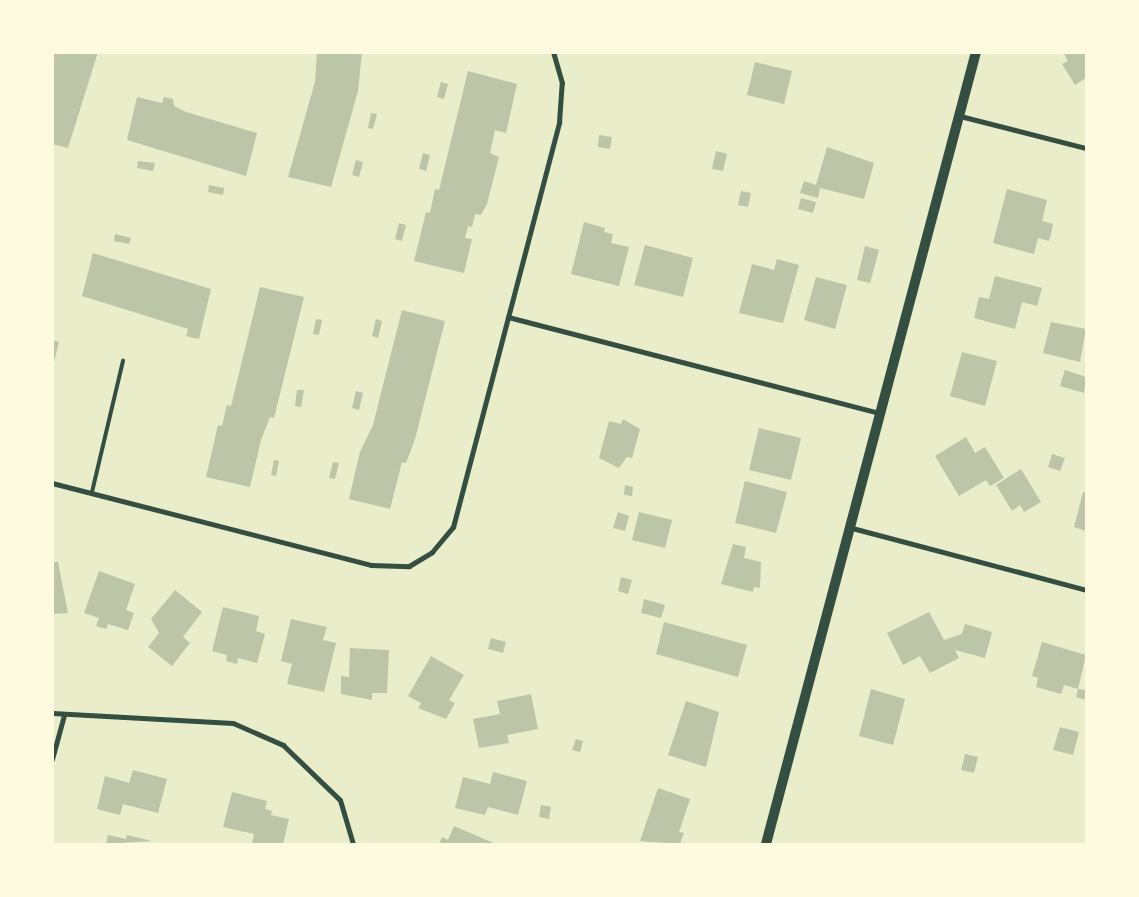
<!DOCTYPE html>
<html>
<head>
<meta charset="utf-8">
<style>
  body { margin:0 }
  #map { position:relative; width:1139px; height:897px; overflow:hidden; background:#e9edc9; font-family:Barlow,sans-serif }
  div>[style] { position:absolute }
  .building>* { inset:0; background:#bcc5a7 }
  .service>* { height:4px; margin:-2px; padding:0 2px; transform-origin:2px; border-radius:2px; background:#344e41 }
  .minor>* { height:5px; margin:-2.5px; padding:0 2.5px; transform-origin:2.5px; border-radius:2.5px; background:#344e41 }
  .secondary>* { height:10px; margin:-5px; padding:0 5px; transform-origin:5px; border-radius:5px; background:#344e41 }
  span { translate:-50% -50%; white-space:nowrap; text-align:center; line-height:1.15; -webkit-text-stroke:4px #fefae0; paint-order:stroke }
  .frame { position:absolute; inset:0; border:54px solid #fefae0; pointer-events:none }
</style>
</head>
<body>
<div id="map">
  <div class="building">
    <div style="clip-path:polygon(54px 52px,98px 52px,68px 148px,52px 144px)"></div>
    <div style="clip-path:polygon(317px 52px,362px 52px,358px 91px,331px 187px,288px 177px,315px 82px)"></div>
    <div style="clip-path:polygon(1063px 52px,1086px 52px,1086px 78px,1075px 85px,1062px 64px,1068px 61px)"></div>
    <div style="clip-path:polygon(755px 62px,792px 71px,784px 104px,747px 95px)"></div>
    <div style="clip-path:polygon(468px 71px,517px 84px,506px 133px,495px 130px,490px 153px,499px 157px,487px 204px,481px 215px,475px 214px,472px 227px,468px 226px,465px 238px,472px 239px,464px 273px,414px 261px,426px 212px,430px 213px,435px 189px,439px 190px)"></div>
    <div style="clip-path:polygon(441px 82px,448px 84px,444px 99px,437px 97px)"></div>
    <div style="clip-path:polygon(137px 97px,162px 103px,164px 97px,173px 99px,174px 106px,186px 112px,257px 133px,246px 176px,127px 140px)"></div>
    <div style="clip-path:polygon(371px 113px,377px 114px,373px 129px,368px 128px)"></div>
    <div style="clip-path:polygon(599px 135px,612px 137px,610px 149px,598px 147px)"></div>
    <div style="clip-path:polygon(827px 147px,874px 163px,864px 199px,820px 188px,818px 198px,800px 193px,804px 181px,816px 185px)"></div>
    <div style="clip-path:polygon(716px 151px,727px 154px,723px 171px,712px 169px)"></div>
    <div style="clip-path:polygon(423px 153px,430px 155px,426px 171px,419px 169px)"></div>
    <div style="clip-path:polygon(356px 160px,363px 162px,359px 177px,352px 175px)"></div>
    <div style="clip-path:polygon(138px 161px,155px 163px,153px 171px,137px 168px)"></div>
    <div style="clip-path:polygon(209px 185px,224px 188px,223px 195px,208px 192px)"></div>
    <div style="clip-path:polygon(1007px 189px,1047px 200px,1042px 221px,1053px 224px,1051px 234px,1049px 241px,1038px 238px,1034px 254px,993px 243px)"></div>
    <div style="clip-path:polygon(741px 191px,751px 193px,748px 207px,738px 205px)"></div>
    <div style="clip-path:polygon(801px 198px,816px 202px,813px 213px,798px 209px)"></div>
    <div style="clip-path:polygon(584px 222px,605px 228px,604px 232px,613px 234px,611px 243px,629px 247px,619px 286px,571px 274px)"></div>
    <div style="clip-path:polygon(399px 223px,406px 225px,402px 241px,395px 239px)"></div>
    <div style="clip-path:polygon(115px 234px,131px 238px,129px 244px,114px 241px)"></div>
    <div style="clip-path:polygon(645px 245px,693px 258px,683px 297px,634px 285px)"></div>
    <div style="clip-path:polygon(865px 246px,879px 250px,870px 283px,857px 280px)"></div>
    <div style="clip-path:polygon(93px 253px,211px 289px,199px 339px,186px 336px,188px 329px,82px 296px)"></div>
    <div style="clip-path:polygon(777px 259px,799px 265px,783px 323px,739px 313px,752px 264px,774px 270px)"></div>
    <div style="clip-path:polygon(995px 276px,1042px 288px,1037px 306px,1022px 302px,1015px 329px,974px 318px,979px 297px,989px 299px)"></div>
    <div style="clip-path:polygon(816px 277px,847px 285px,835px 329px,804px 320px)"></div>
    <div style="clip-path:polygon(260px 287px,304px 297px,274px 418px,270px 417px,261px 440px,250px 487px,206px 477px,218px 425px,222px 426px,227px 405px,231px 406px)"></div>
    <div style="clip-path:polygon(402px 310px,445px 321px,415px 439px,406px 463px,402px 462px,390px 509px,349px 499px,360px 452px,373px 425px)"></div>
    <div style="clip-path:polygon(316px 319px,322px 320px,319px 335px,313px 334px)"></div>
    <div style="clip-path:polygon(376px 319px,382px 321px,378px 338px,372px 336px)"></div>
    <div style="clip-path:polygon(1051px 322px,1086px 329px,1080px 362px,1043px 353px)"></div>
    <div style="clip-path:polygon(52px 340px,59px 342px,53px 366px,52px 366px)"></div>
    <div style="clip-path:polygon(962px 352px,997px 361px,985px 406px,950px 396px)"></div>
    <div style="clip-path:polygon(1065px 370px,1086px 377px,1084px 393px,1060px 386px)"></div>
    <div style="clip-path:polygon(297px 390px,304px 390px,301px 407px,295px 406px)"></div>
    <div style="clip-path:polygon(356px 391px,363px 393px,359px 410px,352px 408px)"></div>
    <div style="clip-path:polygon(623px 419px,640px 429px,632px 458px,627px 457px,619px 468px,599px 458px,609px 421px,621px 424px)"></div>
    <div style="clip-path:polygon(759px 428px,801px 438px,791px 480px,749px 470px)"></div>
    <div style="clip-path:polygon(966px 437px,975px 453px,985px 447px,1004px 478px,990px 486px,986px 480px,959px 496px,935px 456px)"></div>
    <div style="clip-path:polygon(1052px 454px,1065px 458px,1060px 471px,1048px 467px)"></div>
    <div style="clip-path:polygon(274px 460px,279px 461px,276px 476px,271px 475px)"></div>
    <div style="clip-path:polygon(333px 462px,339px 463px,335px 479px,329px 478px)"></div>
    <div style="clip-path:polygon(1021px 469px,1041px 502px,1024px 512px,1020px 505px,1012px 511px,996px 485px)"></div>
    <div style="clip-path:polygon(745px 481px,787px 492px,776px 533px,735px 523px)"></div>
    <div style="clip-path:polygon(625px 485px,633px 487px,632px 496px,624px 495px)"></div>
    <div style="clip-path:polygon(1083px 492px,1086px 493px,1086px 531px,1074px 527px)"></div>
    <div style="clip-path:polygon(618px 512px,629px 516px,625px 531px,613px 528px)"></div>
    <div style="clip-path:polygon(639px 512px,672px 520px,665px 548px,632px 540px)"></div>
    <div style="clip-path:polygon(733px 544px,746px 547px,744px 558px,761px 562px,760px 588px,754px 587px,753px 592px,721px 584px)"></div>
    <div style="clip-path:polygon(52px 562px,58px 562px,68px 613px,52px 614px)"></div>
    <div style="clip-path:polygon(99px 571px,135px 584px,126px 610px,134px 613px,128px 630px,108px 624px,106px 629px,96px 626px,99px 618px,84px 613px)"></div>
    <div style="clip-path:polygon(621px 577px,632px 580px,628px 594px,618px 591px)"></div>
    <div style="clip-path:polygon(175px 590px,202px 612px,183px 637px,190px 643px,172px 666px,148px 647px,159px 633px,151px 619px)"></div>
    <div style="clip-path:polygon(644px 599px,665px 605px,661px 618px,641px 613px)"></div>
    <div style="clip-path:polygon(223px 607px,259px 616px,256px 631px,265px 634px,257px 663px,238px 658px,237px 664px,226px 661px,227px 655px,212px 651px)"></div>
    <div style="clip-path:polygon(929px 612px,944px 640px,962px 634px,965px 624px,992px 632px,985px 658px,955px 650px,959px 658px,930px 673px,920px 656px,903px 665px,887px 633px)"></div>
    <div style="clip-path:polygon(291px 619px,327px 627px,323px 640px,336px 643px,324px 692px,287px 684px,292px 664px,281px 661px)"></div>
    <div style="clip-path:polygon(664px 622px,747px 645px,738px 677px,656px 654px)"></div>
    <div style="clip-path:polygon(491px 638px,506px 642px,503px 653px,488px 649px)"></div>
    <div style="clip-path:polygon(1042px 642px,1086px 655px,1078px 689px,1064px 685px,1061px 694px,1036px 687px,1038px 678px,1032px 676px)"></div>
    <div style="clip-path:polygon(350px 648px,389px 650px,387px 693px,372px 693px,372px 700px,341px 694px,341px 676px,349px 677px)"></div>
    <div style="clip-path:polygon(431px 656px,464px 675px,449px 700px,455px 703px,446px 719px,418px 708px,421px 703px,408px 696px)"></div>
    <div style="clip-path:polygon(871px 689px,905px 699px,893px 745px,859px 736px)"></div>
    <div style="clip-path:polygon(1078px 689px,1086px 690px,1086px 700px,1076px 697px)"></div>
    <div style="clip-path:polygon(531px 694px,538px 729px,507px 735px,509px 743px,479px 748px,473px 719px,500px 714px,497px 701px)"></div>
    <div style="clip-path:polygon(686px 701px,719px 712px,706px 767px,668px 755px)"></div>
    <div style="clip-path:polygon(1060px 727px,1079px 732px,1073px 755px,1053px 750px)"></div>
    <div style="clip-path:polygon(576px 739px,583px 741px,580px 752px,572px 750px)"></div>
    <div style="clip-path:polygon(965px 754px,978px 757px,974px 773px,961px 770px)"></div>
    <div style="clip-path:polygon(133px 770px,167px 779px,158px 813px,123px 804px,120px 815px,97px 809px,105px 776px,129px 783px)"></div>
    <div style="clip-path:polygon(493px 772px,527px 781px,518px 815px,488px 807px,485px 815px,455px 808px,463px 777px,490px 784px)"></div>
    <div style="clip-path:polygon(658px 788px,690px 799px,679px 832px,684px 833px,680px 844px,640px 841px)"></div>
    <div style="clip-path:polygon(232px 792px,267px 801px,265px 809px,272px 811px,271px 815px,289px 819px,283px 844px,252px 844px,254px 834px,223px 827px)"></div>
    <div style="clip-path:polygon(541px 805px,551px 807px,549px 819px,539px 817px)"></div>
    <div style="clip-path:polygon(454px 826px,496px 844px,439px 844px,442px 837px,448px 840px)"></div>
    <div style="clip-path:polygon(108px 835px,126px 839px,127px 835px,152px 841px,106px 844px)"></div>
  </div>
  <div class="service">
    <div style="left:92px;top:492px;width:135px;rotate:-76.7deg"></div>
  </div>
  <div class="minor">
    <div style="left:960px;top:116px;width:130px;rotate:14.3deg"></div>
    <div style="left:508px;top:317px;width:383px;rotate:14.5deg"></div>
    <div style="left:52px;top:483px;width:329px;rotate:14.4deg"></div>
    <div style="left:371px;top:565px;width:38px;rotate:2deg"></div>
    <div style="left:409px;top:566px;width:27px;rotate:-31deg"></div>
    <div style="left:432px;top:552px;width:33px;rotate:-50deg"></div>
    <div style="left:453px;top:527px;width:419px;rotate:-75.3deg"></div>
    <div style="left:559px;top:122px;width:39px;rotate:-86deg"></div>
    <div style="left:562px;top:83px;width:32px;rotate:-106deg"></div>
    <div style="left:852px;top:528px;width:242px;rotate:14.8deg"></div>
    <div style="left:52px;top:713px;width:181px;rotate:3.2deg"></div>
    <div style="left:233px;top:723px;width:55px;rotate:23.7deg"></div>
    <div style="left:283px;top:745px;width:79px;rotate:44deg"></div>
    <div style="left:340px;top:800px;width:46px;rotate:73.5deg"></div>
    <div style="left:52px;top:759px;width:46px;rotate:-74.7deg"></div>
  </div>
  <div class="secondary">
    <div style="left:766px;top:844px;width:819px;rotate:-75.15deg"></div>
  </div>
  <div class="frame"></div>
</div>
</body>
</html>
